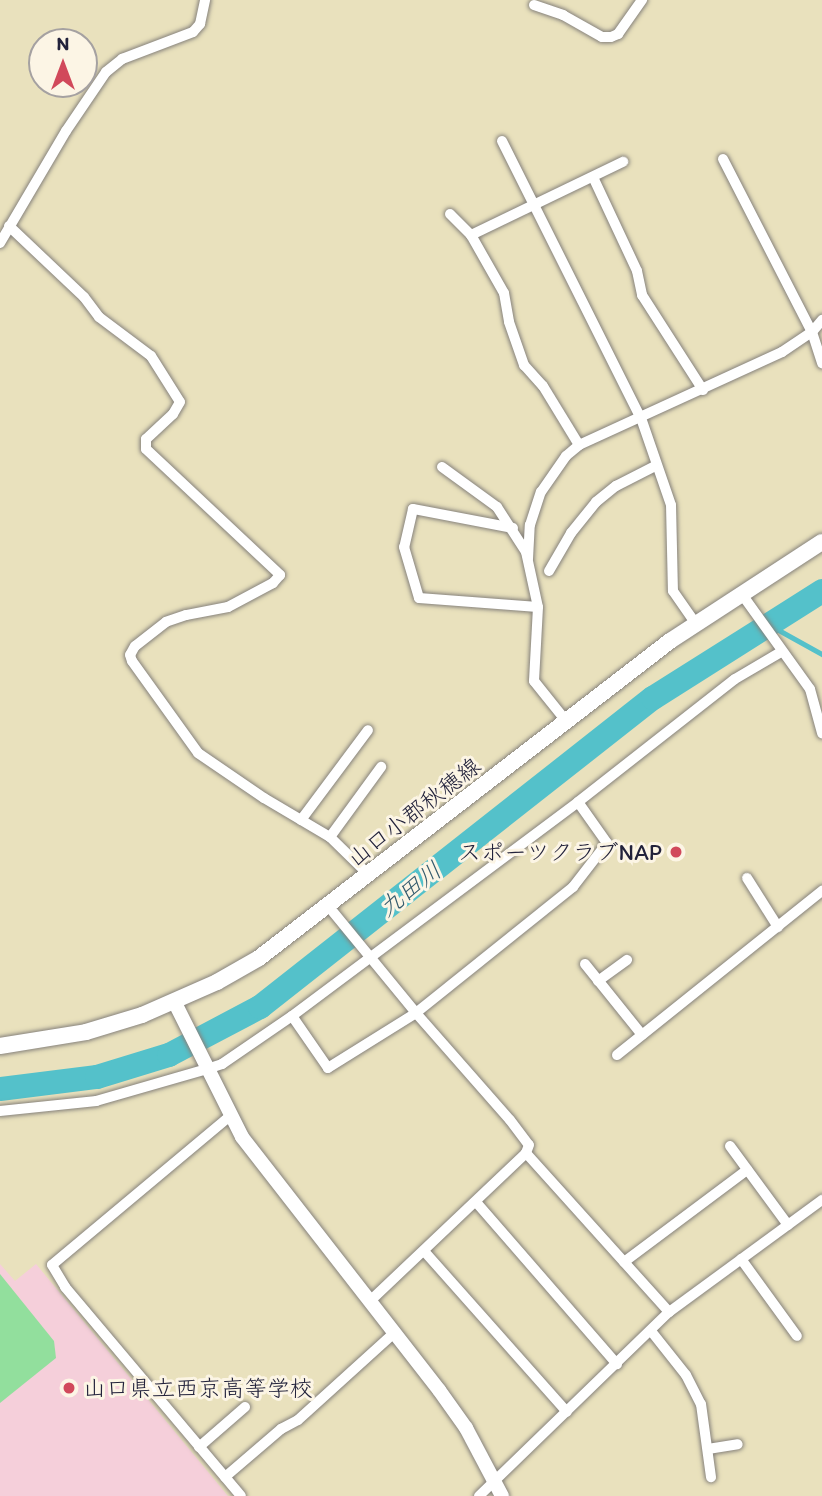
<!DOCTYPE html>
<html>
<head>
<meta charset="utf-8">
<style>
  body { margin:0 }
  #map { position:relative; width:822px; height:1496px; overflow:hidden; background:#e9e1bd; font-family:Itim,"Klee One",sans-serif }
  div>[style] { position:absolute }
  .built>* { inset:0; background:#f5cfda }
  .green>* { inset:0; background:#92df9d }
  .stream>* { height:4.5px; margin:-2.25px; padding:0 2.25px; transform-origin:2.25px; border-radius:2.25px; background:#54c1ca }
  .river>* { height:24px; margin:-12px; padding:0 12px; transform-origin:12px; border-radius:12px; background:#54c1ca }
  .roads { filter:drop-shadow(0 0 2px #86827c) drop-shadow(0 0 2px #86827c) }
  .street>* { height:10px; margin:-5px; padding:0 5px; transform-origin:5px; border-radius:5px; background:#fff }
  .secondary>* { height:14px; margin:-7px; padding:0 7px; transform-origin:7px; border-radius:7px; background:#fff }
  .primary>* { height:16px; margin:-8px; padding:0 8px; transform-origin:8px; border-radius:8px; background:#fff }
  .dots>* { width:19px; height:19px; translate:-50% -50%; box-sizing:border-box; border:4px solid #fcf5e5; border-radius:50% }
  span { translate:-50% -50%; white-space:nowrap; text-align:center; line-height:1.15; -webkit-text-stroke:6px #fcf5e5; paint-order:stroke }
  .street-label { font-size:23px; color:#22223b }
  .poi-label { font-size:23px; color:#22223b }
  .right { translate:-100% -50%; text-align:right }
  .left { translate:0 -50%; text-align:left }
  .water-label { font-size:24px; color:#345a6d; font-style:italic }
  .north { position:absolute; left:28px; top:28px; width:70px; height:70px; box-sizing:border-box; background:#fcf5e5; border:2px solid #a5a1a1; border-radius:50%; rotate:0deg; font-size:19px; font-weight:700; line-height:28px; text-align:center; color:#22223b }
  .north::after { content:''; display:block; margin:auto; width:24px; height:32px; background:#d1495b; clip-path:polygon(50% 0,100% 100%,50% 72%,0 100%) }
</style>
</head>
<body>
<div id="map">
  <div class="built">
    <div style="clip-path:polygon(0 1264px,15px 1281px,36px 1264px,228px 1496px,0 1496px)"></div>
  </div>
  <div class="green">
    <div style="clip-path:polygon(0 1274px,54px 1341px,56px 1358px,0 1403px)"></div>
  </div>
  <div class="stream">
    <div style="left:768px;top:624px;width:62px;rotate:29.1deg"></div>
  </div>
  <div class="river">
    <div style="left:0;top:1089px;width:98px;rotate:-7.1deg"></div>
    <div style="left:97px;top:1077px;width:75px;rotate:-17deg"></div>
    <div style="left:169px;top:1055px;width:103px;rotate:-27.8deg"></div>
    <div style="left:260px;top:1007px;width:500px;rotate:-38.2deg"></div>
    <div style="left:653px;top:698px;width:200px;rotate:-32.3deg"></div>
  </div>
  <div class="roads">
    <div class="street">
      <div style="left:534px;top:5px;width:31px;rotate:19deg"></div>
      <div style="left:563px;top:15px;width:45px;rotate:29.4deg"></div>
      <div style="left:602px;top:37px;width:9px"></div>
      <div style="left:611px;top:37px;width:8px;rotate:-23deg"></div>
      <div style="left:618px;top:34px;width:42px;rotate:-54.8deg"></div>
      <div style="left:502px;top:141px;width:310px;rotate:63.4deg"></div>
      <div style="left:641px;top:418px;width:92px;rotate:71deg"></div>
      <div style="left:671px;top:505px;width:86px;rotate:88.7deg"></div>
      <div style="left:673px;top:591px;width:40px;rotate:55.1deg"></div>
      <div style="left:723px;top:159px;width:195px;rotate:62.8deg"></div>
      <div style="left:812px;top:332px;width:33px;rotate:72deg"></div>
      <div style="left:593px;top:177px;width:104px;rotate:64.9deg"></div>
      <div style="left:637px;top:271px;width:25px;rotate:78deg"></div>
      <div style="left:642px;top:295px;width:113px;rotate:57.3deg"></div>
      <div style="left:450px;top:214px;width:30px;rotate:45deg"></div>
      <div style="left:471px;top:235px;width:67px;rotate:60.4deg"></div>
      <div style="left:504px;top:293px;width:29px;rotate:80deg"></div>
      <div style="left:509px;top:322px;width:46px;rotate:70.8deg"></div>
      <div style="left:524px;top:365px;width:28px;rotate:48deg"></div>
      <div style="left:543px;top:386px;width:69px;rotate:58.6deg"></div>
      <div style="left:9px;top:226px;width:103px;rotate:43.4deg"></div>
      <div style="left:84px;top:297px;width:25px;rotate:53deg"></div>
      <div style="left:99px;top:317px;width:65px;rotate:36.9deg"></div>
      <div style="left:151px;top:356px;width:54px;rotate:57.8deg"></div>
      <div style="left:180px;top:402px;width:14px;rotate:120deg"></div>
      <div style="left:173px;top:414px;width:37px;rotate:137deg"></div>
      <div style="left:146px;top:439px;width:10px;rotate:90deg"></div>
      <div style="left:146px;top:449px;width:184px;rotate:43.2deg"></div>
      <div style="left:280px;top:575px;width:11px;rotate:131deg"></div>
      <div style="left:273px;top:583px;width:51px;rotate:151.9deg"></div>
      <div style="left:228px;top:607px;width:43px;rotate:169.2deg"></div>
      <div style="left:186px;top:615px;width:21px;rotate:161deg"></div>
      <div style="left:166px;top:622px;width:39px;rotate:142deg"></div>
      <div style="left:135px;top:646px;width:10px;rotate:119deg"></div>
      <div style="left:130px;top:655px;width:6px;rotate:72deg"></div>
      <div style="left:132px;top:661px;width:113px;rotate:54.3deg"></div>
      <div style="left:198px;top:753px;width:80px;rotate:34.3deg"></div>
      <div style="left:264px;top:798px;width:77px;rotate:30.6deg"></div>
      <div style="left:330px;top:837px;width:54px;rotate:44.3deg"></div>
      <div style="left:471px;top:235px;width:169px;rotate:-25.7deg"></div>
      <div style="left:0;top:243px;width:130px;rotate:-59.5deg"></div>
      <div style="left:66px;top:131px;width:71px;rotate:-55.9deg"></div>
      <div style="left:106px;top:72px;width:21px;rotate:-39deg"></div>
      <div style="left:122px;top:59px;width:76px;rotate:-20.8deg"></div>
      <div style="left:193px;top:32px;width:11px;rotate:-49deg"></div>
      <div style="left:200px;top:24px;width:25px;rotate:-78deg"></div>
      <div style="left:442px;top:467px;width:68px;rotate:36deg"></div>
      <div style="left:497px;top:507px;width:54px;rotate:57.2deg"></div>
      <div style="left:526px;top:552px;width:56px;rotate:77.7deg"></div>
      <div style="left:538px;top:607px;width:74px;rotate:93.1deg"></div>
      <div style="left:534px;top:681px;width:53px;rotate:51.2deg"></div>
      <div style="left:513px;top:528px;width:102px;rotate:-169.2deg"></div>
      <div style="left:413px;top:509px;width:39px;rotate:103deg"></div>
      <div style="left:404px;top:547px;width:53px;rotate:73.6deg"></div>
      <div style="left:419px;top:598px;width:119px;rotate:4.3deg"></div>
      <div style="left:528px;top:559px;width:34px;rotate:-87deg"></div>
      <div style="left:530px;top:525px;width:35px;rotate:-72deg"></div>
      <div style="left:541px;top:492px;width:44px;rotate:-55.2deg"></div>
      <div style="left:566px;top:456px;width:17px;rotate:-40deg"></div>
      <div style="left:579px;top:445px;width:223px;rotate:-24.6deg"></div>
      <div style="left:782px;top:352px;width:36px;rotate:-34deg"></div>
      <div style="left:812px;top:332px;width:16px;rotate:-50deg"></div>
      <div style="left:549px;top:571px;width:44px;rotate:-59.9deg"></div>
      <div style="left:571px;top:533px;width:40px;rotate:-51deg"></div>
      <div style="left:596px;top:502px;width:26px;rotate:-39deg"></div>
      <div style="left:616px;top:486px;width:44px;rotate:-27.1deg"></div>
      <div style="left:741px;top:593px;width:118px;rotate:54.3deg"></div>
      <div style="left:810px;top:689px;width:46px;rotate:74.7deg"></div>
      <div style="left:578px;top:802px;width:50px;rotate:54.7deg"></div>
      <div style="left:607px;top:843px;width:56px;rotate:127.7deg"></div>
      <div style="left:573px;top:887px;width:201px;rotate:141.3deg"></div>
      <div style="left:416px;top:1013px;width:104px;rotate:148deg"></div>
      <div style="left:328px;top:1068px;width:63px;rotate:-124.7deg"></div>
      <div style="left:292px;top:1016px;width:357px;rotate:-36.8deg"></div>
      <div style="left:578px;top:802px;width:199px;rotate:-38.1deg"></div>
      <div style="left:735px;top:679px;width:53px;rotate:-30.4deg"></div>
      <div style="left:301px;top:820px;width:112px;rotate:-53.3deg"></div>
      <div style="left:330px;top:837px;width:87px;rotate:-53.9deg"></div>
      <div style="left:747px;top:878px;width:58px;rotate:57.7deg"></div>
      <div style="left:329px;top:907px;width:137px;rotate:50.6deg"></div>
      <div style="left:416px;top:1013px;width:142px;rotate:48.7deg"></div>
      <div style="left:510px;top:1120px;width:31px;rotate:53deg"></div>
      <div style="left:529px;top:1145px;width:9px;rotate:111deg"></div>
      <div style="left:526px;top:1153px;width:214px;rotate:48deg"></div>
      <div style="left:585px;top:964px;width:91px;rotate:51.2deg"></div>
      <div style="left:598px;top:981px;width:36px;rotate:-36deg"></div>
      <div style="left:617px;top:1055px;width:263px;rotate:-38.7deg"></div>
      <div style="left:0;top:1111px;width:97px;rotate:-5.9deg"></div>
      <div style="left:96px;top:1101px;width:116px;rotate:-16.1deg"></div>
      <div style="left:207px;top:1069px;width:16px;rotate:-18deg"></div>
      <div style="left:222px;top:1064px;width:85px;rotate:-34.4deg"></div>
      <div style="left:230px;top:1116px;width:232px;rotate:140.1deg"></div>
      <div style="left:52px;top:1265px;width:26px;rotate:59deg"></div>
      <div style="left:65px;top:1287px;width:273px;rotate:49.9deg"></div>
      <div style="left:730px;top:1146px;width:98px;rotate:53.7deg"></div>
      <div style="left:476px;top:1202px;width:215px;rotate:49deg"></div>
      <div style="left:424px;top:1251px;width:215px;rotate:48.4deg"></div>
      <div style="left:741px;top:1259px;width:95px;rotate:54deg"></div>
      <div style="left:624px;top:1262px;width:154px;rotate:-36.8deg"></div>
      <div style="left:369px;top:1302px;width:216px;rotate:-43.5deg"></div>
      <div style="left:651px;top:1331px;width:56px;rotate:51.5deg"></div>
      <div style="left:686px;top:1375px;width:33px;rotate:63deg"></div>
      <div style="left:701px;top:1404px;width:74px;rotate:82.2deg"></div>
      <div style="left:199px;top:1447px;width:61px;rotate:-41deg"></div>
      <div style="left:708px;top:1449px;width:30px;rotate:-9deg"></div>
      <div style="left:225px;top:1477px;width:74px;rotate:-40.6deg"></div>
      <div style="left:281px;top:1429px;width:19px;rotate:-28deg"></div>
      <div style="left:298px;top:1420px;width:130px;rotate:-42.2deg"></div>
      <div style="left:479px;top:1496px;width:264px;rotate:-44.1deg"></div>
      <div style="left:669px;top:1312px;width:190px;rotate:-36.2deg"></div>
    </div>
    <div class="secondary">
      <div style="left:174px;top:1001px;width:152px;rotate:63.4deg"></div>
      <div style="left:242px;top:1137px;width:321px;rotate:52.1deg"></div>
      <div style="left:439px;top:1390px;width:47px;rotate:54.6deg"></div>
      <div style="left:466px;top:1428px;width:77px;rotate:62.1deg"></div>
    </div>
    <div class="primary">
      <div style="left:0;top:1046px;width:87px;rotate:-9.2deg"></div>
      <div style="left:86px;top:1032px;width:59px;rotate:-16.9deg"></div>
      <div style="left:142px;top:1015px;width:82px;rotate:-23.7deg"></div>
      <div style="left:217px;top:982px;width:48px;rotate:-29.7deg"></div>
      <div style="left:259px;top:958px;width:519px;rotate:-37.64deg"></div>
      <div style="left:670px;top:641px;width:181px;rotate:-33.1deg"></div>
    </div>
  </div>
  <div class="dots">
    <div style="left:676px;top:852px;background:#d1495b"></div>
    <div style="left:69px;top:1388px;background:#d1495b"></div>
  </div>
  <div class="street-label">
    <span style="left:414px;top:812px;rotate:-38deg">山口小郡秋穂線</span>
  </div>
  <div class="poi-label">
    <span class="right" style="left:662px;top:852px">スポーツクラブNAP</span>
    <span class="left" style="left:83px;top:1388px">山口県立西京高等学校</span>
  </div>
  <div class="water-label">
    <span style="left:410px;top:889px;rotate:-38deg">九田川</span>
  </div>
  <div class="north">N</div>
</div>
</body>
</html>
